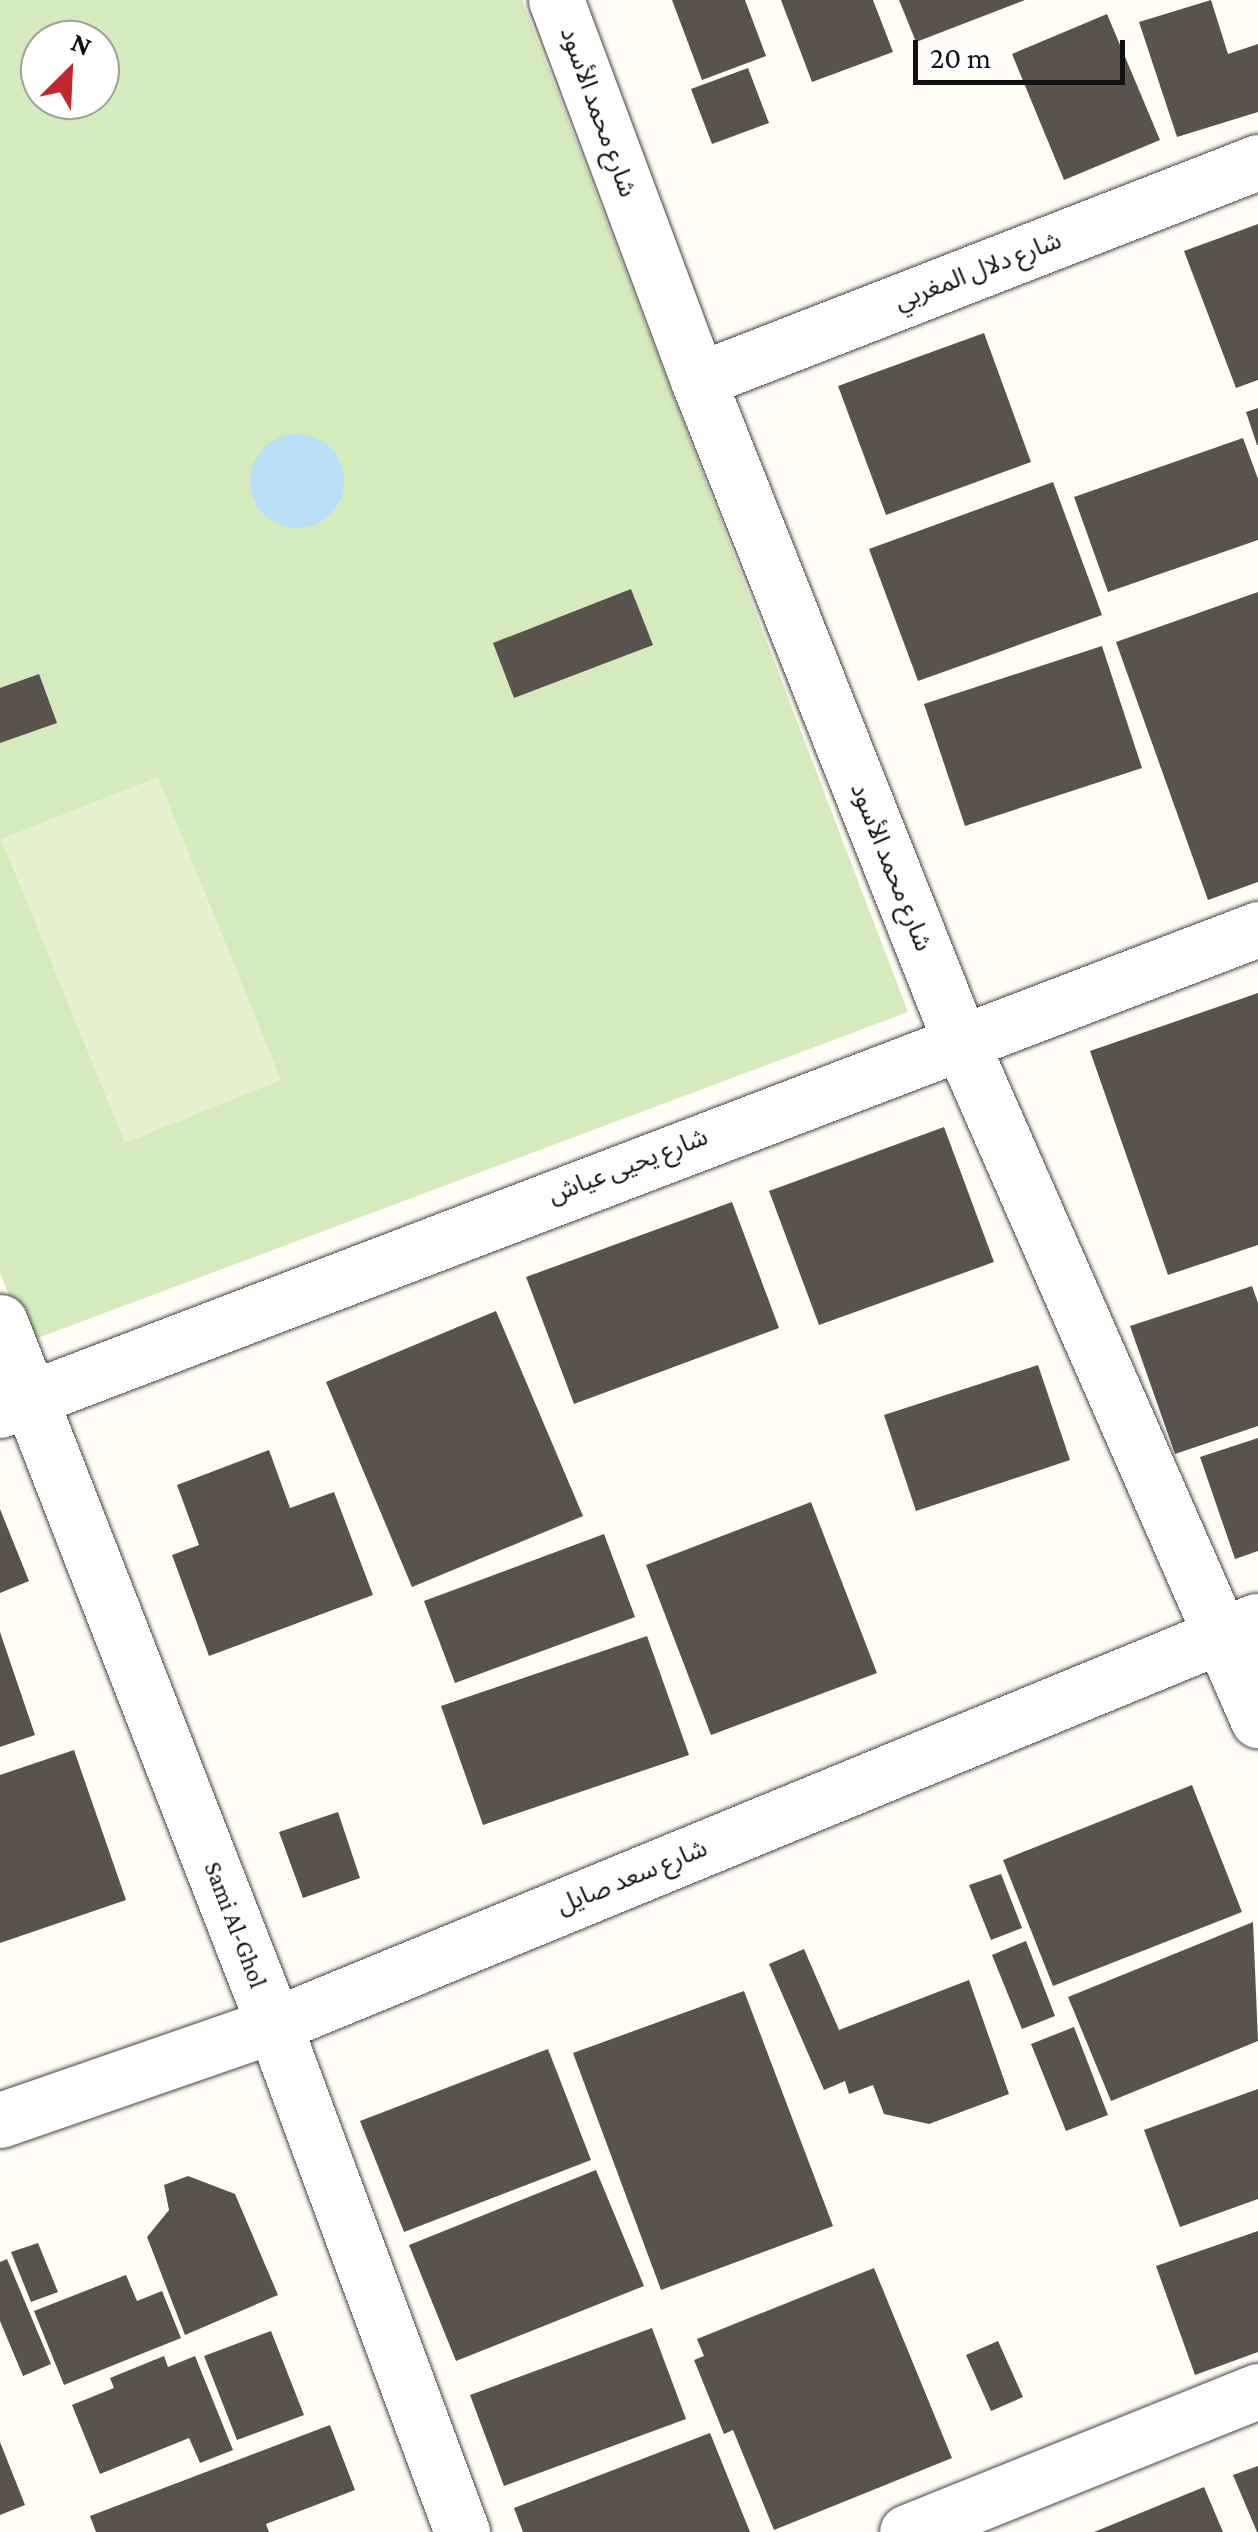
<!DOCTYPE html>
<html>
<head>
<meta charset="utf-8">
<style>
  body { margin:0 }
  #map { position:relative; width:1258px; height:2532px; overflow:hidden; background:#fffdf5; font-family:"Crimson Pro","Noto Sans Arabic",serif }
  div>[style] { position:absolute }
  .green>* { inset:0; background:#d5ebbd }
  .pitch>* { inset:0; background:#e6f2cf }
  .water>* { inset:0; background:#b9e0f7 }
  .round { border-radius:50% }
  .building>* { inset:0; background:#5a524d }
  .roads { filter:drop-shadow(0 0 2px #444) drop-shadow(0 0 2px #444) }
  .minor>* { height:55px; margin:-27.5px; padding:0 27.5px; transform-origin:27.5px; border-radius:27.5px; background:#fff }
  span { translate:-50% -50%; white-space:nowrap; text-align:center; line-height:1.15; -webkit-text-stroke:10px #fff; paint-order:stroke }
  .street-label { font-size:25px; color:#111 }
  .north { position:absolute; left:20px; top:20px; width:100px; height:100px; box-sizing:border-box; background:#fff; border:2px solid #a0a0a0; border-radius:50%; rotate:24deg; font-size:28px; font-weight:700; line-height:40px; text-align:center; color:#111 }
  .north::after { content:''; display:block; margin:auto; width:35px; height:45px; background:#c4262e; clip-path:polygon(50% 0,100% 100%,50% 72%,0 100%) }
  .scale { position:absolute; left:913px; top:40px; width:212px; height:45px; box-sizing:border-box; border:5px solid #111; border-top:0; padding-left:12px; font-size:30px; line-height:35px; white-space:nowrap; color:#111; -webkit-text-stroke:8px #fff; paint-order:stroke }
</style>
</head>
<body>
<div id="map">
  <div class="green">
    <div style="clip-path:polygon(evenodd,0 0,522px 0,908px 1012px,27px 1342px,0 1272px,0 0,40px 40px,100px 40px,100px 100px,40px 100px,40px 40px)"></div>
  </div>
  <div class="pitch">
    <div style="clip-path:polygon(158px 777px,281px 1080px,125px 1143px,1px 839px)"></div>
  </div>
  <div class="water">
    <div class="round" style="left:250px;top:434px;width:94px;height:94px"></div>
  </div>
  <div class="building">
    <div style="clip-path:polygon(672px 0,745px 0,766px 56px,702px 80px)"></div>
    <div style="clip-path:polygon(781px 0,873px 0,893px 52px,812px 82px)"></div>
    <div style="clip-path:polygon(899px 0,1025px 0,916px 42px)"></div>
    <div style="clip-path:polygon(1211px 0,1228px 54px,1258px 44px,1258px 112px,1177px 137px,1139px 22px)"></div>
    <div style="clip-path:polygon(1107px 14px,1160px 140px,1064px 180px,1012px 54px)"></div>
    <div style="clip-path:polygon(748px 68px,769px 123px,712px 144px,691px 89px)"></div>
    <div style="clip-path:polygon(1258px 224px,1258px 380px,1236px 388px,1184px 251px)"></div>
    <div style="clip-path:polygon(984px 333px,1031px 462px,886px 515px,838px 386px)"></div>
    <div style="clip-path:polygon(1258px 408px,1258px 445px,1257px 445px,1246px 412px)"></div>
    <div style="clip-path:polygon(1243px 438px,1258px 479px,1258px 540px,1108px 592px,1074px 497px)"></div>
    <div style="clip-path:polygon(1053px 482px,1102px 615px,918px 681px,869px 549px)"></div>
    <div style="clip-path:polygon(631px 589px,653px 645px,514px 698px,493px 643px)"></div>
    <div style="clip-path:polygon(1258px 592px,1258px 882px,1208px 900px,1116px 642px)"></div>
    <div style="clip-path:polygon(1102px 646px,1142px 768px,965px 826px,924px 704px)"></div>
    <div style="clip-path:polygon(39px 674px,57px 723px,0 743px,0 688px)"></div>
    <div style="clip-path:polygon(1258px 993px,1258px 1245px,1168px 1275px,1090px 1051px)"></div>
    <div style="clip-path:polygon(944px 1127px,994px 1262px,819px 1325px,769px 1191px)"></div>
    <div style="clip-path:polygon(732px 1202px,779px 1328px,574px 1404px,526px 1277px)"></div>
    <div style="clip-path:polygon(1252px 1286px,1258px 1303px,1258px 1426px,1175px 1454px,1130px 1326px)"></div>
    <div style="clip-path:polygon(496px 1311px,583px 1516px,412px 1587px,326px 1382px)"></div>
    <div style="clip-path:polygon(1038px 1365px,1070px 1460px,916px 1511px,884px 1415px)"></div>
    <div style="clip-path:polygon(1258px 1438px,1258px 1551px,1235px 1559px,1200px 1457px)"></div>
    <div style="clip-path:polygon(269px 1450px,290px 1508px,334px 1492px,373px 1595px,209px 1656px,172px 1555px,199px 1545px,177px 1485px)"></div>
    <div style="clip-path:polygon(811px 1502px,877px 1673px,711px 1735px,646px 1565px)"></div>
    <div style="clip-path:polygon(0 1509px,29px 1581px,0 1593px)"></div>
    <div style="clip-path:polygon(604px 1534px,635px 1617px,455px 1683px,424px 1601px)"></div>
    <div style="clip-path:polygon(0 1632px,35px 1735px,0 1747px)"></div>
    <div style="clip-path:polygon(647px 1636px,689px 1755px,483px 1825px,441px 1706px)"></div>
    <div style="clip-path:polygon(74px 1750px,126px 1900px,0 1943px,0 1775px)"></div>
    <div style="clip-path:polygon(1192px 1785px,1242px 1912px,1053px 1986px,1003px 1860px)"></div>
    <div style="clip-path:polygon(338px 1812px,360px 1878px,303px 1898px,279px 1832px)"></div>
    <div style="clip-path:polygon(1001px 1874px,1022px 1928px,991px 1940px,969px 1885px)"></div>
    <div style="clip-path:polygon(1253px 1922px,1258px 2041px,1111px 2101px,1068px 1997px)"></div>
    <div style="clip-path:polygon(1026px 1941px,1055px 2016px,1022px 2029px,992px 1955px)"></div>
    <div style="clip-path:polygon(804px 1949px,839px 2030px,969px 1980px,1009px 2094px,929px 2124px,884px 2114px,873px 2085px,849px 2094px,845px 2081px,824px 2090px,769px 1964px)"></div>
    <div style="clip-path:polygon(744px 1991px,833px 2226px,661px 2290px,573px 2053px)"></div>
    <div style="clip-path:polygon(1074px 2027px,1108px 2115px,1066px 2131px,1031px 2044px)"></div>
    <div style="clip-path:polygon(548px 2049px,591px 2160px,404px 2232px,360px 2121px)"></div>
    <div style="clip-path:polygon(1258px 2089px,1258px 2199px,1180px 2227px,1144px 2130px)"></div>
    <div style="clip-path:polygon(596px 2170px,644px 2286px,456px 2361px,409px 2245px)"></div>
    <div style="clip-path:polygon(188px 2176px,235px 2194px,278px 2295px,185px 2335px,147px 2237px,169px 2210px,164px 2185px)"></div>
    <div style="clip-path:polygon(1258px 2231px,1258px 2352px,1195px 2375px,1156px 2266px)"></div>
    <div style="clip-path:polygon(38px 2243px,58px 2292px,31px 2302px,11px 2252px)"></div>
    <div style="clip-path:polygon(7px 2259px,51px 2364px,23px 2376px,0 2321px,0 2262px)"></div>
    <div style="clip-path:polygon(874px 2268px,952px 2458px,774px 2530px,733px 2430px,724px 2434px,694px 2360px,704px 2356px,697px 2339px)"></div>
    <div style="clip-path:polygon(126px 2275px,137px 2301px,162px 2291px,181px 2338px,64px 2385px,34px 2311px)"></div>
    <div style="clip-path:polygon(652px 2328px,686px 2419px,504px 2486px,470px 2395px)"></div>
    <div style="clip-path:polygon(271px 2331px,304px 2415px,237px 2440px,204px 2356px)"></div>
    <div style="clip-path:polygon(998px 2341px,1023px 2397px,991px 2411px,966px 2355px)"></div>
    <div style="clip-path:polygon(164px 2356px,168px 2367px,195px 2356px,233px 2450px,200px 2463px,189px 2438px,100px 2474px,72px 2405px,114px 2388px,110px 2378px)"></div>
    <div style="clip-path:polygon(330px 2425px,355px 2490px,266px 2524px,269px 2532px,96px 2532px,90px 2516px)"></div>
    <div style="clip-path:polygon(710px 2433px,750px 2532px,523px 2532px,514px 2508px)"></div>
    <div style="clip-path:polygon(0 2442px,25px 2505px,0 2515px)"></div>
    <div style="clip-path:polygon(1258px 2466px,1258px 2532px,1257px 2532px,1233px 2475px)"></div>
    <div style="clip-path:polygon(1204px 2487px,1223px 2532px,1094px 2532px)"></div>
  </div>
  <div class="roads">
    <div class="minor">
      <div style="left:556px;top:0;width:406px;rotate:69.5deg"></div>
      <div style="left:698px;top:380px;width:708px;rotate:68.36deg"></div>
      <div style="left:959px;top:1038px;width:745px;rotate:66.33deg"></div>
      <div style="left:698px;top:380px;width:601px;rotate:-21.27deg"></div>
      <div style="left:0;top:1322px;width:755px;rotate:68.71deg"></div>
      <div style="left:274px;top:2025px;width:541px;rotate:69.65deg"></div>
      <div style="left:0;top:1410px;width:1347px;rotate:-20.92deg"></div>
      <div style="left:0;top:2120px;width:290px;rotate:-19.1deg"></div>
      <div style="left:274px;top:2025px;width:1062px;rotate:-22.36deg"></div>
      <div style="left:907px;top:2532px;width:378px;rotate:-21.9deg"></div>
    </div>
  </div>
  <div class="street-label">
    <span style="left:598px;top:112px;rotate:70deg">شارع محمد الأسود</span>
    <span style="left:978px;top:271px;rotate:-21deg">شارع دلال المغربي</span>
    <span style="left:891px;top:867px;rotate:68deg">شارع محمد الأسود</span>
    <span style="left:628px;top:1166px;rotate:-21deg">شارع يحيى عياش</span>
    <span style="left:632px;top:1877px;rotate:-22deg">شارع سعد صايل</span>
    <span style="left:235px;top:1925px;rotate:69deg">Sami Al-Ghol</span>
  </div>
  <div class="north">N</div>
  <div class="scale">20 m</div>
</div>
</body>
</html>
